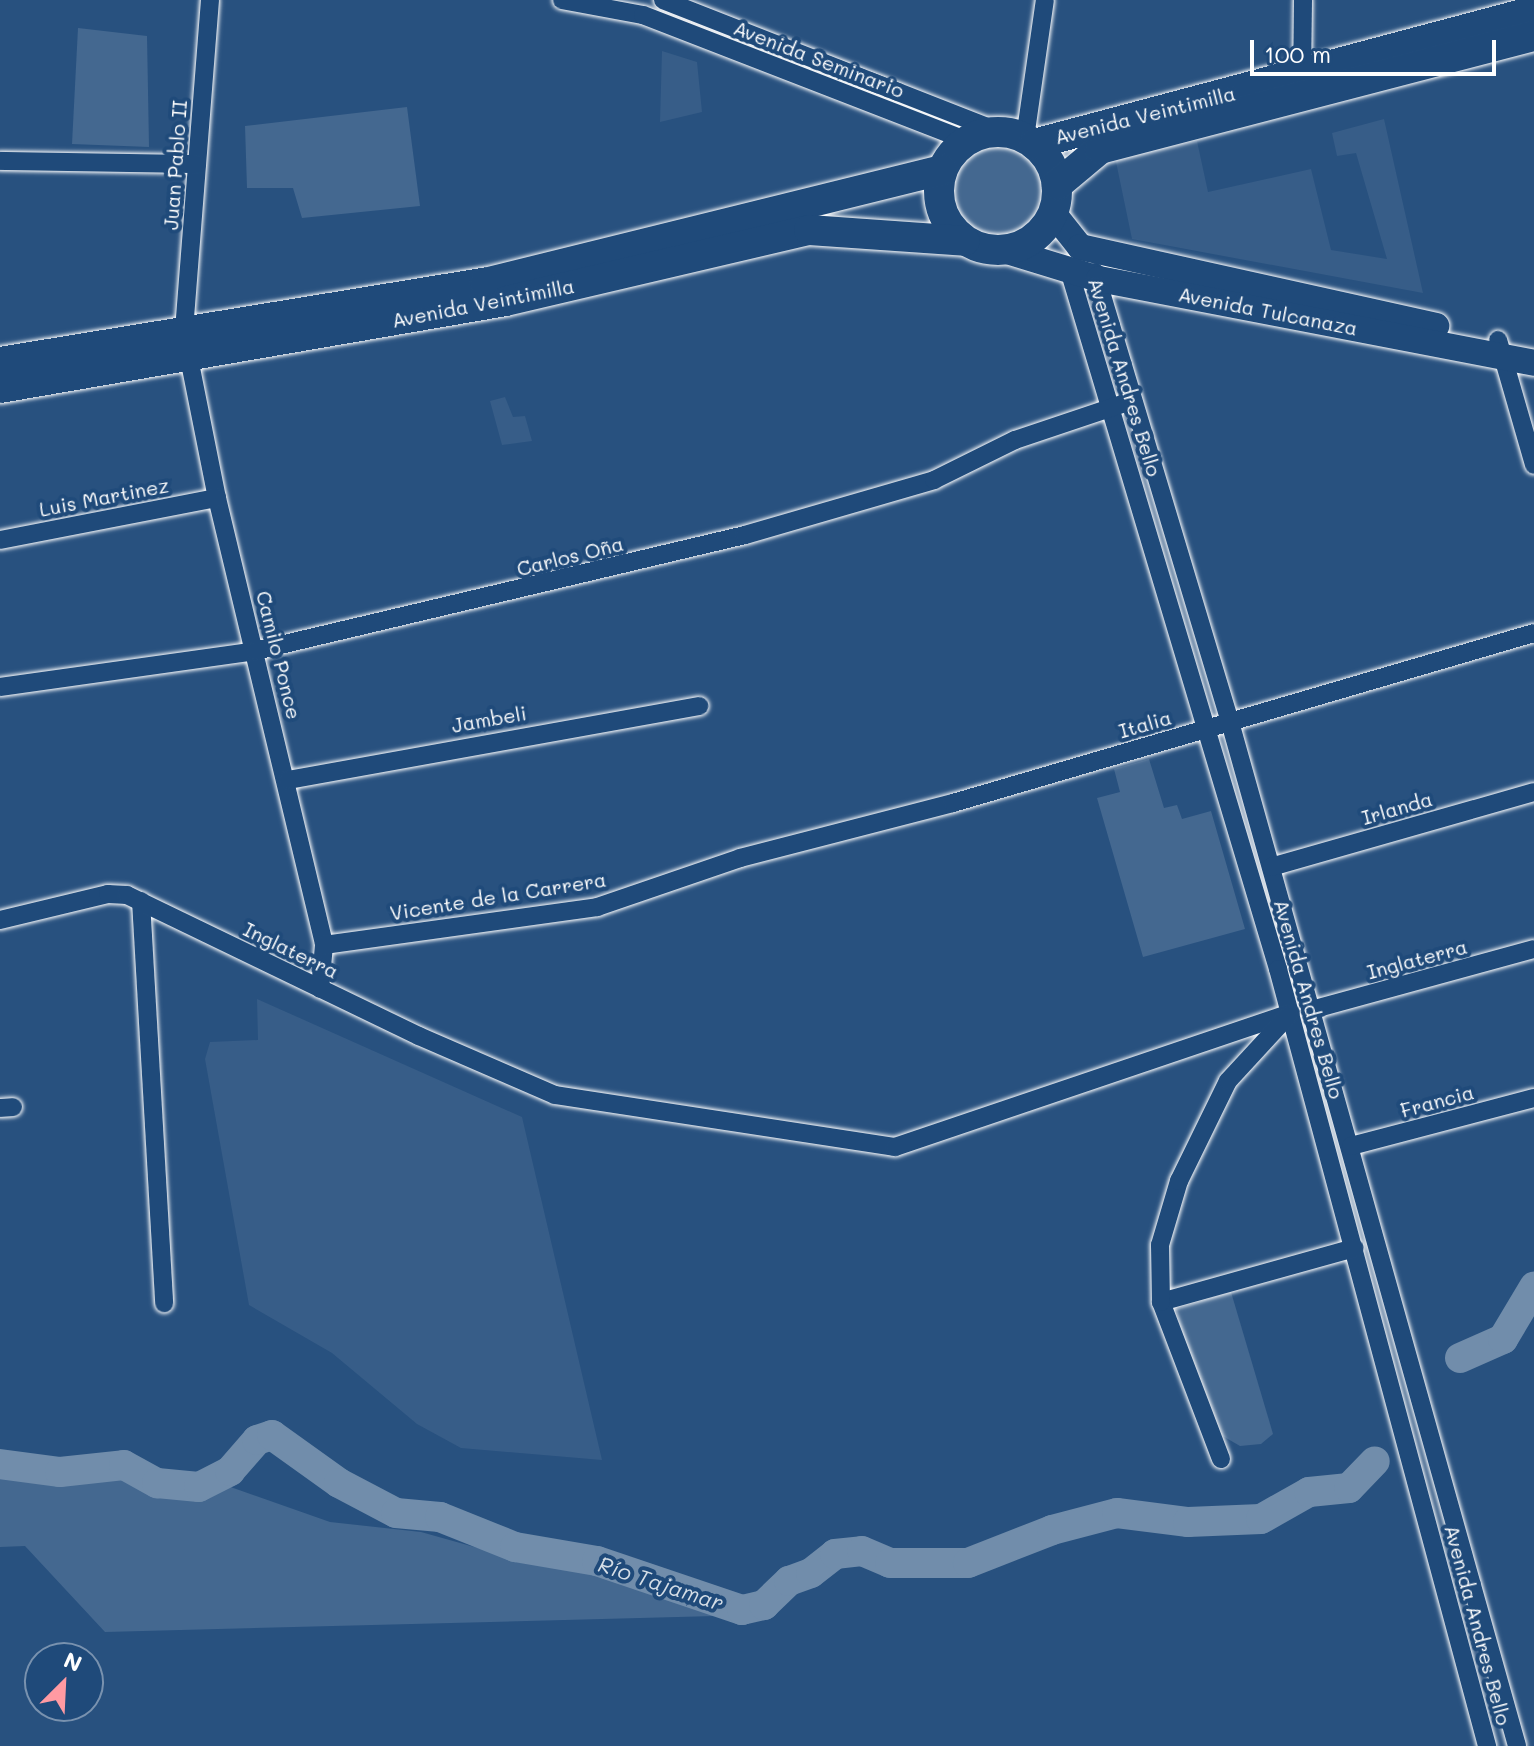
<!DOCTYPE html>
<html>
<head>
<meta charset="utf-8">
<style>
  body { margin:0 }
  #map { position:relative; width:1534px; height:1746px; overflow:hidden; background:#28517f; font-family:Mali,sans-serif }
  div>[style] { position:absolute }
  .built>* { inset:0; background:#375d88 }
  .green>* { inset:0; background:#446890 }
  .round { border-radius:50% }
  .river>* { height:30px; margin:-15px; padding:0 15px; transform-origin:15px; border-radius:15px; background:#718dab }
  .roads { filter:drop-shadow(0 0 2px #fff) drop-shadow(0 0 2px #fff) }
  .street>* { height:18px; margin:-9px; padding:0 9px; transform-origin:9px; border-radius:9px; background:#1f4a7a }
  .secondary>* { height:26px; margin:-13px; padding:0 13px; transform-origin:13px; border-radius:13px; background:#1f4a7a }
  .primary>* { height:30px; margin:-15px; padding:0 15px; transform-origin:15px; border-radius:15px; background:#1f4a7a }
  .primary>.ring { margin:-15px; padding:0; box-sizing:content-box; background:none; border:30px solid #1f4a7a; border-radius:50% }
  span { translate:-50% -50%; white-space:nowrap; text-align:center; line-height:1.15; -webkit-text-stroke:8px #1f4a7a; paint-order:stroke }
  .street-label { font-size:20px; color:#fff }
  .water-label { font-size:22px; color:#d4dde6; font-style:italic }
  .north { position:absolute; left:24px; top:1642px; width:80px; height:80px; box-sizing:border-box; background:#1f4a7a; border:2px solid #7992af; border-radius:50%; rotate:24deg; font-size:22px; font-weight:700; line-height:32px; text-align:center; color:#fff }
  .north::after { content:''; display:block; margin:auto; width:28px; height:36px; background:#ff9aa2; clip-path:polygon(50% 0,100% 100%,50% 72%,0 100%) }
  .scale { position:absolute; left:1250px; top:40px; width:246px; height:36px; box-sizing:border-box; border:4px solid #fff; border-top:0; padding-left:10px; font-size:24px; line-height:28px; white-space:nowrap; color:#fff; -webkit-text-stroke:6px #1f4a7a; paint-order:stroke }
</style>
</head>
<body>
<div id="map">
  <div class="built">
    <div style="clip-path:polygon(662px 51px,697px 62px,702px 112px,660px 122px)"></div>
    <div style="clip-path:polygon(1384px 119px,1423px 293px,1132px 239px,1115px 157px,1197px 141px,1208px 192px,1311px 169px,1331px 250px,1387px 259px,1356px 153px,1337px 156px,1332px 133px)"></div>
    <div style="clip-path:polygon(505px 397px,513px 417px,525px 416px,532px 441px,502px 445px,490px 401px)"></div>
    <div style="clip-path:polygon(257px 999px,522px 1117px,602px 1460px,461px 1448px,417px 1424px,332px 1353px,249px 1305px,205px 1059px,210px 1042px,258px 1040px)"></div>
  </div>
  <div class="green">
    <div style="clip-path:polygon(78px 28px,147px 36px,149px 147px,72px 144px)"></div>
    <div style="clip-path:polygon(407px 107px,420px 206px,302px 218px,293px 188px,247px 188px,245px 126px)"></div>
    <div class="round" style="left:949px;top:143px;width:98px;height:98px"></div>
    <div style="clip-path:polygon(1149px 759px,1164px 808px,1177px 805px,1182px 819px,1211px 811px,1245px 929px,1143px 957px,1097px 798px,1120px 792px,1114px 769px)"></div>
    <div style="clip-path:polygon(1231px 1292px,1273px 1434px,1261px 1444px,1240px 1446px,1221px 1435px,1193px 1376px,1176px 1309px)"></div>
    <div style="clip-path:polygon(205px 1478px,330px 1522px,421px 1532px,528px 1562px,717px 1586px,715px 1616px,105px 1632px,25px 1546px,0 1547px,0 1479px)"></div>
  </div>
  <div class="river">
    <div style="left:1460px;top:1358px;width:47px;rotate:-23.8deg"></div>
    <div style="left:1503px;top:1339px;width:61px;rotate:-59.2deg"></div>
    <div style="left:0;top:1464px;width:61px;rotate:7.6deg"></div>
    <div style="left:60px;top:1472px;width:64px;rotate:-6.2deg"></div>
    <div style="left:124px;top:1465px;width:38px;rotate:29deg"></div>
    <div style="left:157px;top:1483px;width:42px;rotate:5.4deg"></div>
    <div style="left:199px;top:1487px;width:35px;rotate:-27deg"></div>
    <div style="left:230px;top:1471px;width:41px;rotate:-48.9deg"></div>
    <div style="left:257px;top:1440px;width:16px;rotate:-18deg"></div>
    <div style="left:272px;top:1435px;width:82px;rotate:35.6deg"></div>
    <div style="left:339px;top:1483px;width:64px;rotate:27.8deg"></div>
    <div style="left:396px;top:1513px;width:44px;rotate:5.2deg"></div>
    <div style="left:440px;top:1517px;width:81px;rotate:21.8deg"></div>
    <div style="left:515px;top:1547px;width:83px;rotate:9.7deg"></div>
    <div style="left:597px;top:1561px;width:153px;rotate:18.7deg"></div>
    <div style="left:742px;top:1610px;width:23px;rotate:-13deg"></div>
    <div style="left:764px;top:1605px;width:35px;rotate:-44deg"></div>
    <div style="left:789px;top:1581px;width:23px;rotate:-20deg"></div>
    <div style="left:811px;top:1573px;width:31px;rotate:-38deg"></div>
    <div style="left:835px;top:1554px;width:27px;rotate:-6deg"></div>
    <div style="left:862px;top:1551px;width:30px;rotate:23deg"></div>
    <div style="left:890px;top:1563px;width:78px"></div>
    <div style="left:968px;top:1563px;width:90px;rotate:-21.4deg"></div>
    <div style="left:1052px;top:1530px;width:67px;rotate:-14.7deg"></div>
    <div style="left:1117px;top:1513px;width:72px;rotate:7.2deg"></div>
    <div style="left:1188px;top:1522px;width:73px;rotate:-2.4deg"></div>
    <div style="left:1261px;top:1519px;width:55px;rotate:-29.4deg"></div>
    <div style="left:1309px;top:1492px;width:40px;rotate:-5.7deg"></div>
    <div style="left:1349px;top:1488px;width:37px;rotate:-46deg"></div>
  </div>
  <div class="roads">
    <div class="street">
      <div style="left:210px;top:0;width:334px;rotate:94.5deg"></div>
      <div style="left:184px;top:333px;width:168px;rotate:78.7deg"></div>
      <div style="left:217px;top:498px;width:460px;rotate:76.5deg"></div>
      <div style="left:324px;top:945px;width:44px;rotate:95.2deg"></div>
      <div style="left:562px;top:0;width:82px;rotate:10.5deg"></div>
      <div style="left:643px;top:15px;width:346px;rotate:21.2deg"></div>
      <div style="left:663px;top:0;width:359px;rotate:21.4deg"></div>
      <div style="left:1302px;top:82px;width:82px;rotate:-89.3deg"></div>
      <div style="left:1025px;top:138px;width:139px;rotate:-81.8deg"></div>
      <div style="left:0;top:161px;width:197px;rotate:0.9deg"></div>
      <div style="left:1069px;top:270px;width:730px;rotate:73.35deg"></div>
      <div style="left:1278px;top:969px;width:805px;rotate:74.94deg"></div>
      <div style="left:1095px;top:272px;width:470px;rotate:73.3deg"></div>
      <div style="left:1230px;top:722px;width:1063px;rotate:74.34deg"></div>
      <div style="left:1498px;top:340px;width:130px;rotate:73.9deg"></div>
      <div style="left:0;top:540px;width:221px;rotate:-11deg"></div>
      <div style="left:0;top:687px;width:258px;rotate:-8deg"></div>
      <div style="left:255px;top:651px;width:504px;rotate:-13.32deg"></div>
      <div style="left:745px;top:535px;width:197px;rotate:-16.2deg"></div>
      <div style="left:934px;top:480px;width:90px;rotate:-26.3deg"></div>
      <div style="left:1015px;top:440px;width:113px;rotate:-18.6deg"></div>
      <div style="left:288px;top:780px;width:418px;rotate:-10.2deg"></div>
      <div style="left:1271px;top:867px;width:273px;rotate:-15.9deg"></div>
      <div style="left:141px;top:901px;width:403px;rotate:86.7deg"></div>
      <div style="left:0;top:920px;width:111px;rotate:-13.5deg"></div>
      <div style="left:108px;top:894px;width:19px;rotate:3deg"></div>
      <div style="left:127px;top:895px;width:324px;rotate:25.8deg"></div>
      <div style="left:419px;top:1036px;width:148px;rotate:23.5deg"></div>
      <div style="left:555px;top:1095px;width:344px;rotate:8.7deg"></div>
      <div style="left:895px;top:1147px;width:418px;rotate:-18.7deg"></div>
      <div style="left:324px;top:945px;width:276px;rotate:-7.9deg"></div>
      <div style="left:597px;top:907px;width:151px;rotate:-18.9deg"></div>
      <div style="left:740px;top:858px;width:220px;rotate:-14.5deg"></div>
      <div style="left:953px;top:803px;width:605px;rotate:-16.31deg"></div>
      <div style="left:1311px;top:1010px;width:231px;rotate:-15.3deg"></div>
      <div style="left:0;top:1108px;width:13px;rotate:-4deg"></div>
      <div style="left:1351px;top:1146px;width:189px;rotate:-14.7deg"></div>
      <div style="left:1161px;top:1302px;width:201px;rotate:-15.6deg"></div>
      <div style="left:1221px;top:1459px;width:168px;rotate:-110.9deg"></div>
      <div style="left:1161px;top:1302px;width:57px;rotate:-91deg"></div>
      <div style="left:1160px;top:1245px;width:67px;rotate:-73.5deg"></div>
      <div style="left:1179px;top:1181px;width:111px;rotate:-63.9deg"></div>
      <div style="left:1228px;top:1081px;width:90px;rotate:-47.3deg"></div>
    </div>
    <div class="secondary">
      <div style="left:1053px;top:213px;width:43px;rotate:51.5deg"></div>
      <div style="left:1080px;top:247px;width:365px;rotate:12.5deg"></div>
      <div style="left:1004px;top:250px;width:99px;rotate:17deg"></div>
      <div style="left:1099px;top:279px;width:443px;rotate:10.9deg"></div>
    </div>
    <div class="primary">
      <div class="ring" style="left:939px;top:132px;width:88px;height:88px"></div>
      <div style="left:1034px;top:144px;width:517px;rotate:-14.9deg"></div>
      <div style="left:1057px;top:185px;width:56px;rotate:-39.9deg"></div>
      <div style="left:1100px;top:149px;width:448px;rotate:-14.6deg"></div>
      <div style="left:0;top:362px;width:491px;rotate:-9.3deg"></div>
      <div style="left:485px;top:283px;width:471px;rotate:-13.9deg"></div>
      <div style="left:0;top:388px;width:513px;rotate:-9.76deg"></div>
      <div style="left:506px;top:301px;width:311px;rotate:-13.2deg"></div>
      <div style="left:809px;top:230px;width:156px;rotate:4deg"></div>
    </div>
  </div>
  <div class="street-label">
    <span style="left:819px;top:59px;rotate:21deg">Avenida Seminario</span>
    <span style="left:1145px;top:115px;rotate:-14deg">Avenida Veintimilla</span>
    <span style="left:175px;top:165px;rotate:-86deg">Juan Pablo II</span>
    <span style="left:483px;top:303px;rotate:-11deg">Avenida Veintimilla</span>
    <span style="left:1268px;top:311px;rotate:11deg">Avenida Tulcanaza</span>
    <span style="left:1125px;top:377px;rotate:73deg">Avenida Andres Bello</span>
    <span style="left:104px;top:497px;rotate:-11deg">Luis Martinez</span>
    <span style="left:570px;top:556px;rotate:-14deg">Carlos Oña</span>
    <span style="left:279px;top:655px;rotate:76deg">Camilo Ponce</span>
    <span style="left:489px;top:719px;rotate:-10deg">Jambeli</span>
    <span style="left:1145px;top:724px;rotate:-16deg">Italia</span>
    <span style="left:1397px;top:808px;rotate:-16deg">Irlanda</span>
    <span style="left:498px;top:896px;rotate:-9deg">Vicente de la Carrera</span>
    <span style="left:291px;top:950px;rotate:26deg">Inglaterra</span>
    <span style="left:1417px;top:959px;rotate:-15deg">Inglaterra</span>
    <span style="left:1309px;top:999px;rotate:74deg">Avenida Andres Bello</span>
    <span style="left:1437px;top:1101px;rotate:-15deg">Francia</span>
    <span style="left:1478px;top:1625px;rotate:75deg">Avenida Andres Bello</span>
  </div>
  <div class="water-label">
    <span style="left:661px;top:1583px;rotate:18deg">Río Tajamar</span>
  </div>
  <div class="north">N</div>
  <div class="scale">100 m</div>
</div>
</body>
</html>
